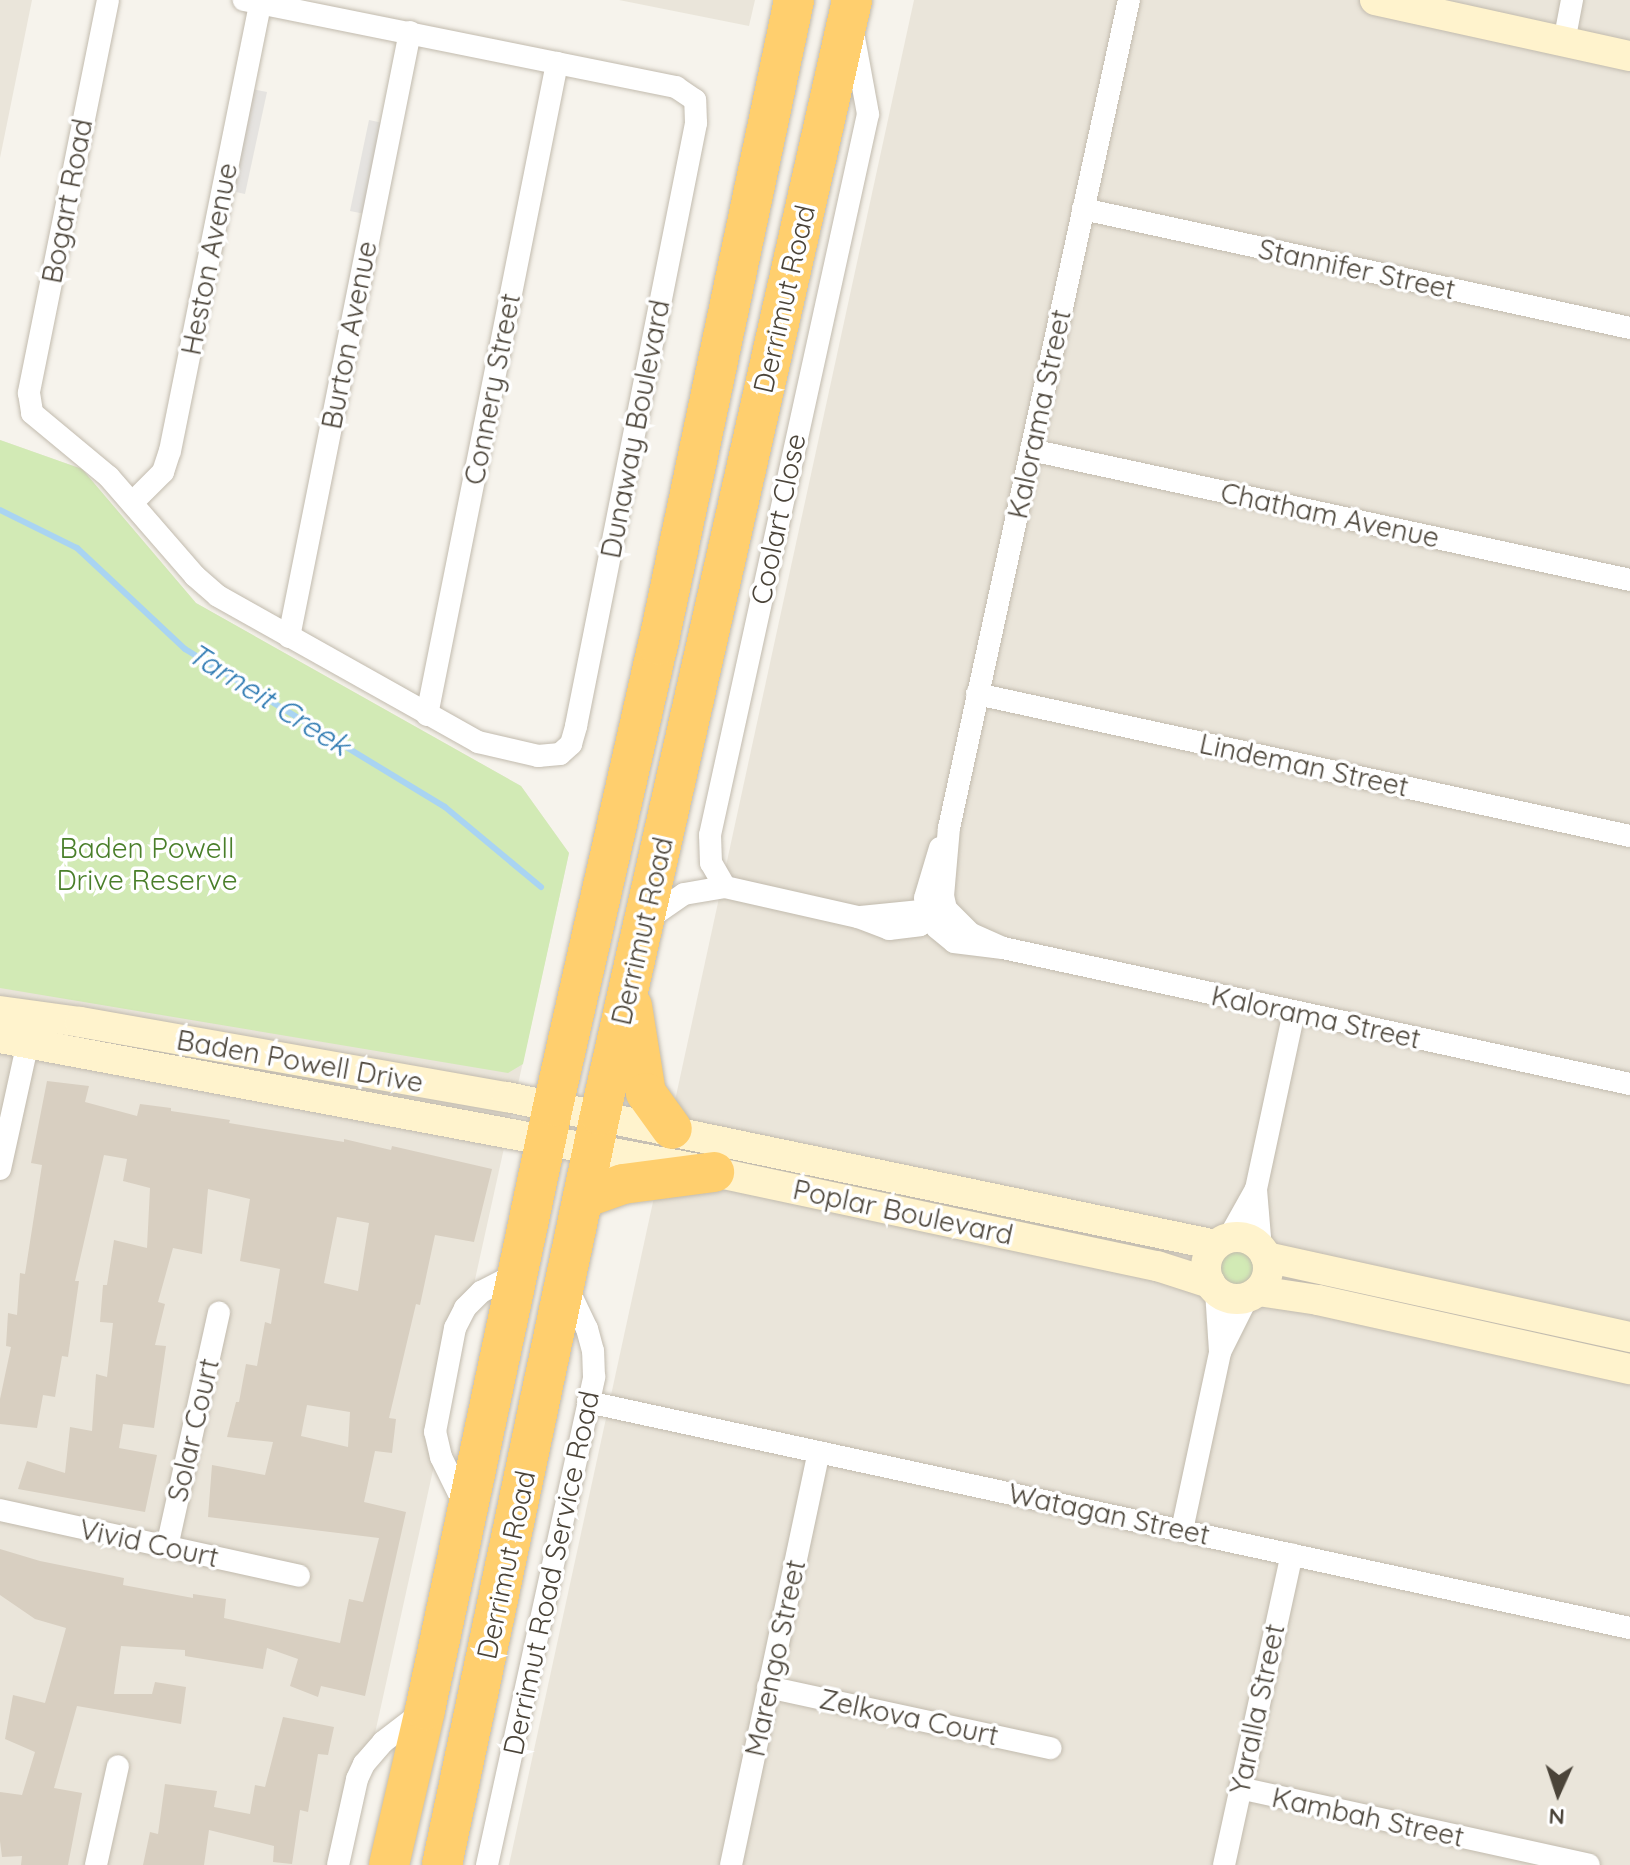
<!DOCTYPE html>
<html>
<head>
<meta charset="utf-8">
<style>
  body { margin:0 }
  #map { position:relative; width:1630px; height:1865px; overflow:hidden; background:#f6f3ec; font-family:Quicksand,sans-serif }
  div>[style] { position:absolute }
  .residential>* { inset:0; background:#eae5da }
  .green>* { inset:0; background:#d2eab5 }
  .round { border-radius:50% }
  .parking>* { inset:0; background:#e5e3e0 }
  .stream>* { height:6px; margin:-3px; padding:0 3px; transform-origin:3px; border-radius:3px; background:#a9d4f2 }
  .building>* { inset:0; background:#d8cfc1 }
  .roads { filter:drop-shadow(0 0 2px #c2bbae) drop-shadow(0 0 2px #c2bbae) }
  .street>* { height:22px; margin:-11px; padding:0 11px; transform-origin:11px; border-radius:11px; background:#fff }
  .secondary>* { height:30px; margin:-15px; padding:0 15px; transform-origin:15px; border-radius:15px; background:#fff3cd }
  .secondary>.ring { margin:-15px; padding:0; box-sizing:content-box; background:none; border:30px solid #fff3cd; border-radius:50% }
  .highway>* { height:40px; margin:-20px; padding:0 20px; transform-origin:20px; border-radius:20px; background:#ffcf6e }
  span { translate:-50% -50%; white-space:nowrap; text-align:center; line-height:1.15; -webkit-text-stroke:7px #fff; paint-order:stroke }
  .street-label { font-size:28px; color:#4b4439 }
  .park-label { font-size:28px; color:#4a7f2a }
  .water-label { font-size:30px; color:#2e7ab2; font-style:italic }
  .north { position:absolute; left:1518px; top:1753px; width:80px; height:80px; -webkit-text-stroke:6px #fff; paint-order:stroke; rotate:183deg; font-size:22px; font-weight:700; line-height:32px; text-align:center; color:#4b4439 }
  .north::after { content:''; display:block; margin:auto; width:28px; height:36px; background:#4b4439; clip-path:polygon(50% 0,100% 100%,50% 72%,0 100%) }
</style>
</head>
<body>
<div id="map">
  <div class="residential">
    <div style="clip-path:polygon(0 0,32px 0,0 158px)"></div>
    <div style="clip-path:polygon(619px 0,755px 0,749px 26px)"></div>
    <div style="clip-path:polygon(914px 0,1630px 0,1630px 1865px,509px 1865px)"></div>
    <div style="clip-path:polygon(0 440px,82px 469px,196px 603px,521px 786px,569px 853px,346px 1865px,0 1865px)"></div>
  </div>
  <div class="green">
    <div style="clip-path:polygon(0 440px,82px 469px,196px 603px,521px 786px,569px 853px,523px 1064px,508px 1073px,0 988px)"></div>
    <div class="round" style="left:1221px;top:1250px;width:36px;height:36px"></div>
  </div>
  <div class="parking">
    <div style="clip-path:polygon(252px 89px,267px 92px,245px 194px,231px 191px)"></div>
    <div style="clip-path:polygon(369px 120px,383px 123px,365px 214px,350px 211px)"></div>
  </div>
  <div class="stream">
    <div style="left:0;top:510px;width:86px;rotate:26.3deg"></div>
    <div style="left:77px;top:548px;width:148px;rotate:43.1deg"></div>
    <div style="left:185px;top:649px;width:304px;rotate:31.3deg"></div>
    <div style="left:445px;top:807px;width:125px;rotate:39.8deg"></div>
  </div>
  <div class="building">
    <div style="clip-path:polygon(evenodd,47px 1081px,89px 1086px,85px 1102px,137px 1116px,140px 1104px,171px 1108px,171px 1111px,230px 1120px,229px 1123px,344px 1142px,344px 1139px,391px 1150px,392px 1146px,492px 1169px,474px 1242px,435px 1235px,420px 1305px,416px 1304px,389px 1418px,396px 1419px,392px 1453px,375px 1451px,364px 1502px,406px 1512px,365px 1696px,321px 1686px,318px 1697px,290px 1686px,298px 1659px,267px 1648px,263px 1669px,185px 1656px,185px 1650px,121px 1646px,114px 1694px,152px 1694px,155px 1682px,186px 1687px,181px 1724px,77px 1706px,54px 1788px,82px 1793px,68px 1865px,21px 1865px,22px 1856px,2px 1857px,0 1841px,0 1792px,22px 1795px,35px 1752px,5px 1739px,13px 1695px,45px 1703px,66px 1628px,35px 1619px,0 1595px,0 1549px,40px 1561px,124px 1578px,123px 1585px,193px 1598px,193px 1594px,226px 1599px,224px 1618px,340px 1643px,349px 1599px,363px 1602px,379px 1538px,208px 1517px,212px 1465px,265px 1475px,273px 1442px,227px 1437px,236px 1402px,239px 1402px,246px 1364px,257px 1366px,265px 1322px,271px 1324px,280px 1269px,240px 1261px,250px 1199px,208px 1189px,202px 1254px,173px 1248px,158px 1302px,165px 1304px,155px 1345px,166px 1346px,154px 1428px,123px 1424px,119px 1448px,157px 1455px,145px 1512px,18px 1489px,27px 1461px,65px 1473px,70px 1427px,92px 1431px,96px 1374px,107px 1377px,113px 1323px,100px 1322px,103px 1285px,107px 1285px,114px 1240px,147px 1248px,150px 1188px,123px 1181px,127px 1159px,104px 1155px,75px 1281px,79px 1281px,68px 1357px,62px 1356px,55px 1397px,43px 1395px,37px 1428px,0 1424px,0 1399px,11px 1347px,6px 1346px,8px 1313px,17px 1315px,20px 1273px,25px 1274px,42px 1165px,31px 1163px,47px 1081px,337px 1217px,369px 1223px,358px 1291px,324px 1283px,337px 1217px,47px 1081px,307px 1405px,350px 1412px,348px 1447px,301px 1436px,307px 1405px)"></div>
    <div style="clip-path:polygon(283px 1717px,334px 1727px,328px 1755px,318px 1754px,308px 1812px,300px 1810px,292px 1864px,273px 1862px,274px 1846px,209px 1830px,204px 1865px,143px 1865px,150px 1832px,158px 1834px,165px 1784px,217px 1791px,214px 1807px,250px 1814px,255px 1785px,265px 1787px)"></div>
  </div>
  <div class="roads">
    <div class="street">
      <div style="left:108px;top:0;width:401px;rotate:101.4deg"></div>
      <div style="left:29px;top:393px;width:20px;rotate:81deg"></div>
      <div style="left:32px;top:413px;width:100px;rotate:39.7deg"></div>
      <div style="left:109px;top:477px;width:131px;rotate:49deg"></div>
      <div style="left:195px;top:576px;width:30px;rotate:41deg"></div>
      <div style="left:218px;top:596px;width:298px;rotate:29.3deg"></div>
      <div style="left:478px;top:742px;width:62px;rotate:13.1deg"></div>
      <div style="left:538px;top:756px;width:22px;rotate:-5deg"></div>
      <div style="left:560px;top:754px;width:15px;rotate:-42deg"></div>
      <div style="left:571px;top:744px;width:19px;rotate:-74deg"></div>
      <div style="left:576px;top:726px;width:615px;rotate:-78.74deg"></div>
      <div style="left:696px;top:123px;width:23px;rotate:-92deg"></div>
      <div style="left:695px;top:100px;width:23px;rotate:-146deg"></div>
      <div style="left:676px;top:87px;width:441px;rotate:-168.6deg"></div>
      <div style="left:1564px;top:42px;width:43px;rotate:-79.2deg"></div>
      <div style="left:1083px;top:209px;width:560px;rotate:12.27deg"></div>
      <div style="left:1031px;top:450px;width:613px;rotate:12.24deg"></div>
      <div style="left:132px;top:503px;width:44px;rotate:-45deg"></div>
      <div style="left:163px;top:472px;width:22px;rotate:-72deg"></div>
      <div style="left:170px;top:451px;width:457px;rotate:-78.6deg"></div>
      <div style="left:289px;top:637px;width:617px;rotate:-78.69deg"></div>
      <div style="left:977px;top:694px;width:668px;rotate:12.27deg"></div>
      <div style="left:427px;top:715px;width:665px;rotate:-78.72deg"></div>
      <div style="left:940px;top:848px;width:52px;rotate:106.7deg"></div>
      <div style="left:925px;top:898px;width:32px;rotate:68deg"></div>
      <div style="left:937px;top:928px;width:22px;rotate:39deg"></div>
      <div style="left:954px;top:942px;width:49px;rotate:7deg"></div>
      <div style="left:1003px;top:948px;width:642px;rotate:12.24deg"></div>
      <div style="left:725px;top:887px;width:28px;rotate:-120deg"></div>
      <div style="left:711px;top:863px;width:28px;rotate:-92deg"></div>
      <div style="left:710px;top:835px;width:738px;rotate:-77.64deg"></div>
      <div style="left:868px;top:114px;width:88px;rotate:-100.4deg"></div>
      <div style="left:859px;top:917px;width:81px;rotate:-5.6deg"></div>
      <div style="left:645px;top:921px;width:47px;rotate:-34.7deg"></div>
      <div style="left:684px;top:894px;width:42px;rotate:-9.7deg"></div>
      <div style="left:725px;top:887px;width:136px;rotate:12.7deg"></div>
      <div style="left:858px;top:917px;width:33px;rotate:21deg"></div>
      <div style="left:889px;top:929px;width:31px;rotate:-7deg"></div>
      <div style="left:920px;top:925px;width:27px;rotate:-31deg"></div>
      <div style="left:1003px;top:948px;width:35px;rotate:-156deg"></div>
      <div style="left:971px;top:934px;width:35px;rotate:-135deg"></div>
      <div style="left:946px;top:909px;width:13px;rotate:-103deg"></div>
      <div style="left:943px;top:896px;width:68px;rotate:-85deg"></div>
      <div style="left:949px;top:828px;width:847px;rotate:-77.74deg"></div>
      <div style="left:0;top:1169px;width:144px;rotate:-77.6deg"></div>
      <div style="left:1228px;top:1239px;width:57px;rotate:-60.8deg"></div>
      <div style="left:1261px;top:1249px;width:60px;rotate:-94.8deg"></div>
      <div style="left:1256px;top:1189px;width:181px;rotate:-77.9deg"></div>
      <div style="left:1216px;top:1291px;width:60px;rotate:86.2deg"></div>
      <div style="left:588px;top:1402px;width:1066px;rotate:12.24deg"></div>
      <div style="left:465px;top:1506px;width:55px;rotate:-116.1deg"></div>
      <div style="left:441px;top:1457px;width:26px;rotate:-103deg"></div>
      <div style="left:435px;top:1432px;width:106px;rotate:-79.1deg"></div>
      <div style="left:455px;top:1328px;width:22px;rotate:-63deg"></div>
      <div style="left:465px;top:1308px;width:23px;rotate:-45deg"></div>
      <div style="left:481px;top:1292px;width:42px;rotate:-27.2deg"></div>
      <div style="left:0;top:1510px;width:306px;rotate:12.4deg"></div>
      <div style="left:1182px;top:1530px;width:182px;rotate:-77.9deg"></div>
      <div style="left:1220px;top:1352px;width:60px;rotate:-63.4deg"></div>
      <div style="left:167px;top:1547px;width:240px;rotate:-77.5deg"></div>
      <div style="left:768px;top:1687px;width:289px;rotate:12.2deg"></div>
      <div style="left:1240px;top:1788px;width:357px;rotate:12.4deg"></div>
      <div style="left:96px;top:1865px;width:101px;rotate:-77.5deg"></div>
      <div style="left:338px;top:1865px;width:88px;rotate:-77.5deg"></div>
      <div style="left:357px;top:1779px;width:17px;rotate:-65deg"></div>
      <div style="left:364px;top:1764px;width:29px;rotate:-49deg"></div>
      <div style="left:383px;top:1742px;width:49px;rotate:-37.6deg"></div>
      <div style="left:487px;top:1865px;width:500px;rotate:-77.6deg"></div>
      <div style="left:594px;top:1377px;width:26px;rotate:-92deg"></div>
      <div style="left:593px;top:1351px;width:23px;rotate:-105deg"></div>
      <div style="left:587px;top:1329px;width:49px;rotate:-115.5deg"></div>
      <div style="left:731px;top:1865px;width:422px;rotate:-78deg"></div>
      <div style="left:1224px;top:1865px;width:318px;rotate:-77.7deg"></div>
    </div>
    <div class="secondary">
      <div style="left:1375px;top:0;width:261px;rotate:12.4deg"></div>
      <div style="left:0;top:1011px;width:81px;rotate:7.8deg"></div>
      <div style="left:80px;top:1022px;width:434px;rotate:10deg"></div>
      <div style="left:507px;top:1097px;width:724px;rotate:11.79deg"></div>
      <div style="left:0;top:1038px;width:726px;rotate:10.63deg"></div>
      <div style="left:714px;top:1172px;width:453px;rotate:12deg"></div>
      <div style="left:1157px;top:1266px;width:56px;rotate:17.8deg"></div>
      <div class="ring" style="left:1206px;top:1237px;width:32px;height:32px"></div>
      <div style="left:1266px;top:1257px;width:373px;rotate:12.4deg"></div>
      <div style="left:1258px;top:1291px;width:61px;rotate:8.5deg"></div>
      <div style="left:1318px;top:1300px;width:320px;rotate:12.5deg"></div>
    </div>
    <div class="highway">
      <div style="left:632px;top:1006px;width:88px;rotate:80.9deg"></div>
      <div style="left:646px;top:1093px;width:44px;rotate:54.2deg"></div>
      <div style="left:584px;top:1198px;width:41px;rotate:-19.7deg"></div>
      <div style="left:623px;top:1184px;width:92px;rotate:-7.5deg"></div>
      <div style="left:389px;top:1865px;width:159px;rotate:-76.9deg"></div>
      <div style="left:425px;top:1710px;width:617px;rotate:-78.03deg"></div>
      <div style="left:553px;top:1106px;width:473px;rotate:-77.2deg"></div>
      <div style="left:658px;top:645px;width:659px;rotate:-78.09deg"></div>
      <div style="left:442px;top:1865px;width:766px;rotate:-78.1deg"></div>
      <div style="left:600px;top:1115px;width:1143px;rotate:-77.26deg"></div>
    </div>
  </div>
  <div class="street-label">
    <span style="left:67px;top:201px;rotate:-79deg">Bogart Road</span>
    <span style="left:209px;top:259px;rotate:-79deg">Heston Avenue</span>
    <span style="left:1357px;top:269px;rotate:12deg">Stannifer Street</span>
    <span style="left:784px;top:299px;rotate:-77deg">Derrimut Road</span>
    <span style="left:349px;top:335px;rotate:-79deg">Burton Avenue</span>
    <span style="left:492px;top:389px;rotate:-79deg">Connery Street</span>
    <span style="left:1039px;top:414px;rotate:-78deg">Kalorama Street</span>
    <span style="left:635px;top:429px;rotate:-79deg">Dunaway Boulevard</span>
    <span style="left:1330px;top:515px;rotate:12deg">Chatham Avenue</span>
    <span style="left:778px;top:519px;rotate:-78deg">Coolart Close</span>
    <span style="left:1304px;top:765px;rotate:12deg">Lindeman Street</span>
    <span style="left:642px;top:931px;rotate:-77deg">Derrimut Road</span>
    <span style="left:1316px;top:1017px;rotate:12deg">Kalorama Street</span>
    <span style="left:300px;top:1061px;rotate:10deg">Baden Powell Drive</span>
    <span style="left:903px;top:1212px;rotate:12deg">Poplar Boulevard</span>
    <span style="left:193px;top:1430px;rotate:-77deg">Solar Court</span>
    <span style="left:1109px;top:1514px;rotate:12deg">Watagan Street</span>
    <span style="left:149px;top:1543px;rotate:12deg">Vivid Court</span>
    <span style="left:506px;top:1565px;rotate:-78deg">Derrimut Road</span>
    <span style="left:551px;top:1573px;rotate:-78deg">Derrimut Road Service Road</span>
    <span style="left:775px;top:1658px;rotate:-78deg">Marengo Street</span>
    <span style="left:1257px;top:1709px;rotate:-78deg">Yaralla Street</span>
    <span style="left:909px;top:1717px;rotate:12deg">Zelkova Court</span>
    <span style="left:1368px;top:1817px;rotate:12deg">Kambah Street</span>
  </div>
  <div class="park-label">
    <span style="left:147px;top:864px">Baden Powell<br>Drive Reserve</span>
  </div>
  <div class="water-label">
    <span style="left:269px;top:699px;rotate:32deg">Tarneit Creek</span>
  </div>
  <div class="north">N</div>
</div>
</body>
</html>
